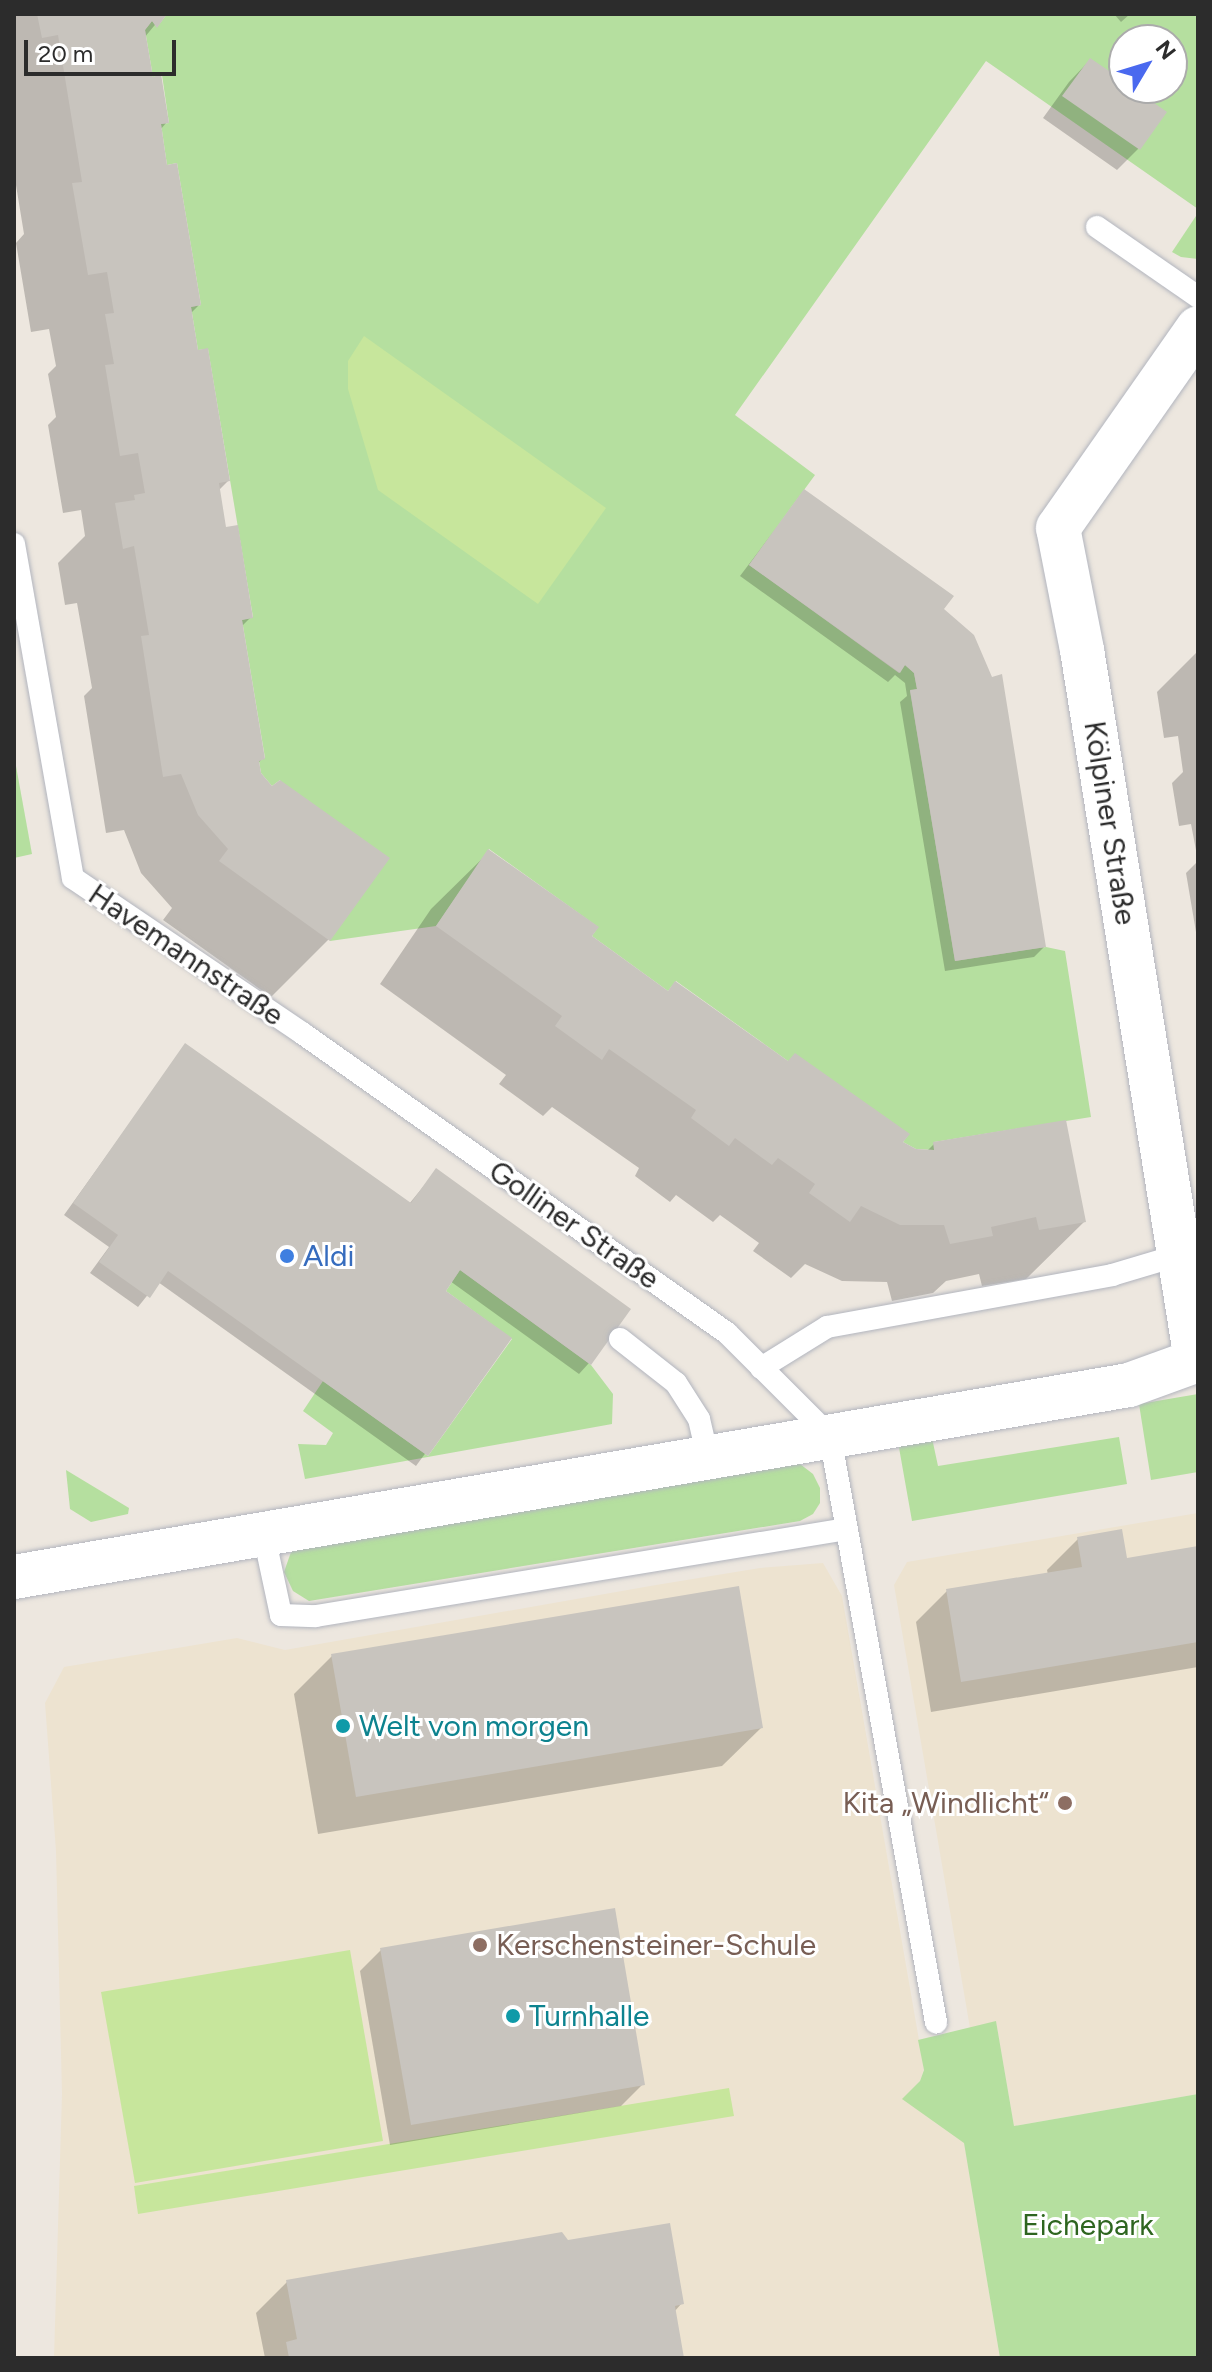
<!DOCTYPE html>
<html>
<head>
<meta charset="utf-8">
<style>
  body { margin:0 }
  #map { position:relative; width:1212px; height:2372px; overflow:hidden; background:#ede7df; font-family:Figtree,sans-serif }
  div>[style] { position:absolute }
  .education>* { inset:0; background:#ede3d0 }
  .green>* { inset:0; background:#b5df9f }
  .pitch>* { inset:0; background:#c7e69c }
  .shadow>* { inset:0; background:#0003 }
  .building>* { inset:0; background:#c8c4be }
  .roads { filter:drop-shadow(0 0 2px #b2b5be) drop-shadow(0 0 2px #b2b5be) }
  .service>* { height:22px; margin:-11px; padding:0 11px; transform-origin:11px; border-radius:11px; background:#fff }
  .minor>* { height:44px; margin:-22px; padding:0 22px; transform-origin:22px; border-radius:22px; background:#fff }
  .dots>* { width:22px; height:22px; translate:-50% -50%; box-sizing:border-box; border:4px solid #fff; border-radius:50% }
  span { translate:-50% -50%; white-space:nowrap; text-align:center; line-height:1.15; -webkit-text-stroke:6px #fff; paint-order:stroke }
  .street-label { font-size:30px; color:#2c2c2c }
  .shop-label { font-size:30px; color:#366cbe }
  .left { translate:0 -50%; text-align:left }
  .culture-label { font-size:30px; color:#0d838f }
  .education-label { font-size:30px; color:#785e54 }
  .right { translate:-100% -50%; text-align:right }
  .park-label { font-size:30px; color:#2e651f }
  .frame { position:absolute; inset:0; border:16px solid #2c2c2c; pointer-events:none }
  .north { position:absolute; left:1108px; top:24px; width:80px; height:80px; box-sizing:border-box; background:#fff; border:2px solid #ababab; border-radius:50%; rotate:52deg; font-size:22px; font-weight:700; line-height:32px; text-align:center; color:#2c2c2c }
  .north::after { content:''; display:block; margin:auto; width:28px; height:36px; background:#4a69ef; clip-path:polygon(50% 0,100% 100%,50% 72%,0 100%) }
  .scale { position:absolute; left:24px; top:40px; width:152px; height:36px; box-sizing:border-box; border:4px solid #2c2c2c; border-top:0; padding-left:10px; font-size:24px; line-height:28px; white-space:nowrap; color:#2c2c2c; -webkit-text-stroke:6px #fff; paint-order:stroke }
</style>
</head>
<body>
<div id="map">
  <div class="education">
    <div style="clip-path:polygon(1198px 1513px,1198px 2094px,1014px 2126px,996px 2022px,970px 2028px,894px 1585px,907px 1562px)"></div>
    <div style="clip-path:polygon(823px 1563px,842px 1596px,924px 2069px,920px 2081px,903px 2099px,964px 2142px,1000px 2358px,54px 2358px,62px 2094px,56px 1851px,45px 1703px,64px 1667px,237px 1638px,285px 1650px,656px 1585px,760px 1568px)"></div>
  </div>
  <div class="green">
    <div style="clip-path:polygon(evenodd,167px 14px,1198px 14px,1198px 209px,986px 61px,735px 415px,815px 475px,749px 565px,899px 673px,905px 665px,914px 673px,917px 689px,910px 691px,955px 961px,1046px 947px,1065px 951px,1091px 1117px,934px 1142px,934px 1150px,916px 1149px,903px 1142px,909px 1134px,788px 1061px,676px 981px,668px 991px,592px 936px,598px 927px,489px 849px,436px 926px,330px 941px,280px 780px,272px 786px,261px 773px,259px 761px,265px 758px,242px 620px,253px 617px,208px 349px,198px 350px,191px 307px,201px 305px,177px 163px,167px 165px,161px 124px,169px 123px,162px 75px,153px 77px,145px 30px,152px 21px,157px 27px,167px 14px,1124px 40px,1172px 40px,1172px 88px,1124px 88px,1124px 40px)"></div>
    <div style="clip-path:polygon(1198px 213px,1198px 259px,1181px 257px,1172px 252px)"></div>
    <div style="clip-path:polygon(14px 755px,32px 854px,14px 858px)"></div>
    <div style="clip-path:polygon(460px 1270px,591px 1365px,613px 1394px,612px 1424px,305px 1479px,298px 1444px,326px 1445px,333px 1433px,303px 1411px,323px 1381px,428px 1456px,512px 1339px,446px 1291px)"></div>
    <div style="clip-path:polygon(1198px 1394px,1198px 1472px,1151px 1480px,1139px 1404px)"></div>
    <div style="clip-path:polygon(1119px 1437px,1127px 1484px,912px 1521px,898px 1442px,932px 1438px,938px 1466px)"></div>
    <div style="clip-path:polygon(800px 1464px,813px 1474px,820px 1488px,820px 1503px,813px 1514px,800px 1521px,309px 1601px,293px 1591px,284px 1572px,291px 1552px,300px 1548px)"></div>
    <div style="clip-path:polygon(66px 1470px,129px 1508px,128px 1514px,91px 1522px,70px 1509px)"></div>
    <div style="clip-path:polygon(996px 2021px,1014px 2126px,1198px 2094px,1198px 2358px,1000px 2358px,964px 2143px,902px 2099px,920px 2081px,924px 2070px,918px 2040px)"></div>
  </div>
  <div class="pitch">
    <div style="clip-path:polygon(364px 336px,606px 508px,538px 604px,378px 490px,348px 389px,348px 361px)"></div>
    <div style="clip-path:polygon(350px 1950px,383px 2141px,135px 2183px,101px 1992px)"></div>
    <div style="clip-path:polygon(729px 2088px,734px 2116px,138px 2214px,134px 2186px)"></div>
  </div>
  <div class="shadow">
    <div style="clip-path:polygon(14px 14px,164px 14px,144px 38px,151px 79px,167px 122px,160px 130px,166px 167px,199px 305px,190px 314px,196px 352px,228px 481px,218px 491px,225px 529px,251px 617px,241px 627px,263px 758px,257px 764px,329px 939px,271px 997px,163px 920px,172px 908px,141px 873px,124px 830px,106px 833px,84px 696px,92px 688px,77px 603px,65px 605px,58px 563px,85px 536px,81px 510px,63px 513px,48px 425px,56px 417px,48px 374px,56px 366px,49px 329px,31px 332px,16px 243px,24px 234px,14px 173px)"></div>
    <div style="clip-path:polygon(1114px 14px,1130px 14px,1121px 22px)"></div>
    <div style="clip-path:polygon(1090px 60px,1124px 84px,1124px 88px,1130px 88px,1164px 112px,1138px 149px,1117px 170px,1043px 118px,1069px 82px)"></div>
    <div style="clip-path:polygon(804px 491px,941px 609px,1044px 947px,1034px 957px,945px 971px,900px 702px,907px 696px,905px 683px,895px 675px,888px 682px,740px 576px)"></div>
    <div style="clip-path:polygon(1198px 651px,1198px 944px,1186px 873px,1198px 861px,1191px 824px,1179px 826px,1172px 783px,1183px 772px,1178px 736px,1164px 738px,1157px 692px)"></div>
    <div style="clip-path:polygon(489px 852px,589px 937px,667px 993px,900px 1143px,916px 1151px,926px 1152px,934px 1144px,1084px 1222px,1026px 1279px,982px 1286px,979px 1274px,946px 1281px,933px 1293px,892px 1301px,887px 1282px,842px 1281px,805px 1264px,791px 1278px,753px 1251px,759px 1243px,720px 1215px,713px 1222px,676px 1195px,670px 1202px,635px 1176px,639px 1168px,552px 1107px,543px 1116px,499px 1084px,506px 1075px,380px 984px,431px 909px)"></div>
    <div style="clip-path:polygon(186px 1045px,409px 1204px,436px 1171px,589px 1363px,579px 1374px,450px 1281px,443px 1291px,509px 1339px,416px 1466px,158px 1282px,138px 1307px,90px 1273px,109px 1247px,64px 1215px)"></div>
    <div style="clip-path:polygon(1078px 1539px,1126px 1560px,1198px 1548px,1198px 1667px,931px 1712px,916px 1622px,947px 1591px,1048px 1575px,1047px 1570px)"></div>
    <div style="clip-path:polygon(332px 1656px,761px 1728px,722px 1766px,318px 1834px,294px 1694px)"></div>
    <div style="clip-path:polygon(381px 1950px,643px 2084px,621px 2106px,390px 2145px,360px 1971px)"></div>
    <div style="clip-path:polygon(567px 2242px,682px 2303px,674px 2312px,682px 2358px,265px 2358px,256px 2313px,287px 2282px)"></div>
  </div>
  <div class="building">
    <div style="clip-path:polygon(37px 14px,167px 14px,157px 28px,152px 21px,145px 30px,153px 77px,161px 74px,169px 123px,161px 124px,167px 165px,177px 163px,201px 305px,191px 307px,198px 350px,208px 348px,230px 481px,219px 483px,226px 527px,238px 525px,253px 618px,242px 620px,265px 759px,259px 761px,261px 773px,272px 786px,280px 780px,390px 858px,330px 941px,219px 861px,228px 849px,198px 815px,181px 774px,163px 777px,141px 636px,149px 635px,134px 546px,123px 549px,115px 503px,135px 500px,134px 495px,145px 493px,138px 453px,120px 456px,105px 365px,114px 364px,105px 314px,114px 313px,107px 272px,88px 275px,72px 183px,82px 182px,58px 35px,42px 38px)"></div>
    <div style="clip-path:polygon(1090px 58px,1124px 81px,1124px 88px,1133px 88px,1167px 112px,1140px 150px,1062px 96px)"></div>
    <div style="clip-path:polygon(804px 489px,954px 596px,944px 609px,974px 635px,992px 677px,1002px 674px,1046px 947px,955px 961px,910px 690px,917px 689px,914px 673px,905px 665px,900px 673px,749px 565px)"></div>
    <div style="clip-path:polygon(488px 849px,599px 927px,592px 936px,668px 991px,675px 981px,788px 1061px,795px 1053px,910px 1134px,903px 1142px,916px 1149px,934px 1150px,933px 1142px,1066px 1120px,1086px 1222px,1039px 1230px,1036px 1217px,991px 1227px,993px 1236px,950px 1244px,944px 1225px,900px 1225px,861px 1206px,850px 1222px,809px 1193px,815px 1184px,778px 1158px,772px 1165px,735px 1138px,729px 1146px,691px 1118px,696px 1110px,609px 1049px,602px 1060px,555px 1026px,562px 1016px,436px 926px)"></div>
    <div style="clip-path:polygon(185px 1043px,411px 1203px,436px 1168px,631px 1309px,591px 1365px,460px 1270px,446px 1291px,512px 1338px,428px 1456px,168px 1271px,150px 1298px,99px 1262px,118px 1235px,73px 1203px)"></div>
    <div style="clip-path:polygon(1122px 1529px,1127px 1558px,1198px 1546px,1198px 1642px,961px 1682px,946px 1589px,1082px 1567px,1077px 1537px)"></div>
    <div style="clip-path:polygon(739px 1586px,763px 1728px,356px 1797px,331px 1654px)"></div>
    <div style="clip-path:polygon(615px 1908px,645px 2085px,411px 2125px,380px 1948px)"></div>
    <div style="clip-path:polygon(670px 2223px,684px 2304px,675px 2306px,684px 2358px,289px 2358px,286px 2342px,297px 2339px,286px 2280px,562px 2232px,568px 2240px)"></div>
  </div>
  <div class="roads">
    <div class="service">
      <div style="left:1097px;top:227px;width:123px;rotate:34.7deg"></div>
      <div style="left:14px;top:544px;width:339px;rotate:80deg"></div>
      <div style="left:73px;top:878px;width:277px;rotate:34.1deg"></div>
      <div style="left:302px;top:1033px;width:520px;rotate:35.22deg"></div>
      <div style="left:727px;top:1333px;width:146px;rotate:45deg"></div>
      <div style="left:830px;top:1436px;width:596px;rotate:79.75deg"></div>
      <div style="left:620px;top:1339px;width:71px;rotate:38.2deg"></div>
      <div style="left:676px;top:1383px;width:43px;rotate:57.4deg"></div>
      <div style="left:699px;top:1419px;width:39px;rotate:77deg"></div>
      <div style="left:761px;top:1368px;width:78px;rotate:-31.8deg"></div>
      <div style="left:827px;top:1327px;width:290px;rotate:-10.3deg"></div>
      <div style="left:1112px;top:1275px;width:70px;rotate:-16.6deg"></div>
      <div style="left:263px;top:1531px;width:86px;rotate:77.9deg"></div>
      <div style="left:281px;top:1615px;width:35px;rotate:2deg"></div>
      <div style="left:316px;top:1616px;width:537px;rotate:-9.32deg"></div>
    </div>
    <div class="minor">
      <div style="left:1196px;top:1360px;width:719px;rotate:-99.12deg"></div>
      <div style="left:1082px;top:650px;width:124px;rotate:-101.1deg"></div>
      <div style="left:1058px;top:528px;width:244px;rotate:-55deg"></div>
      <div style="left:14px;top:1577px;width:1131px;rotate:-9.77deg"></div>
      <div style="left:1129px;top:1385px;width:73px;rotate:-19.9deg"></div>
    </div>
  </div>
  <div class="dots">
    <div style="left:287px;top:1256px;background:#3f7fe0"></div>
    <div style="left:343px;top:1726px;background:#0f9aa8"></div>
    <div style="left:1065px;top:1803px;background:#8d6e63"></div>
    <div style="left:480px;top:1945px;background:#8d6e63"></div>
    <div style="left:513px;top:2016px;background:#0f9aa8"></div>
  </div>
  <div class="street-label">
    <span style="left:1110px;top:823px;rotate:81deg">Kölpiner Straße</span>
    <span style="left:186px;top:955px;rotate:34deg">Havemannstraße</span>
    <span style="left:574px;top:1225px;rotate:35deg">Golliner Straße</span>
  </div>
  <div class="shop-label">
    <span class="left" style="left:303px;top:1256px">Aldi</span>
  </div>
  <div class="culture-label">
    <span class="left" style="left:359px;top:1726px">Welt von morgen</span>
    <span class="left" style="left:529px;top:2016px">Turnhalle</span>
  </div>
  <div class="education-label">
    <span class="right" style="left:1049px;top:1803px">Kita „Windlicht“</span>
    <span class="left" style="left:496px;top:1945px">Kerschensteiner-Schule</span>
  </div>
  <div class="park-label">
    <span style="left:1088px;top:2225px">Eichepark</span>
  </div>
  <div class="frame"></div>
  <div class="north">N</div>
  <div class="scale">20 m</div>
</div>
</body>
</html>
